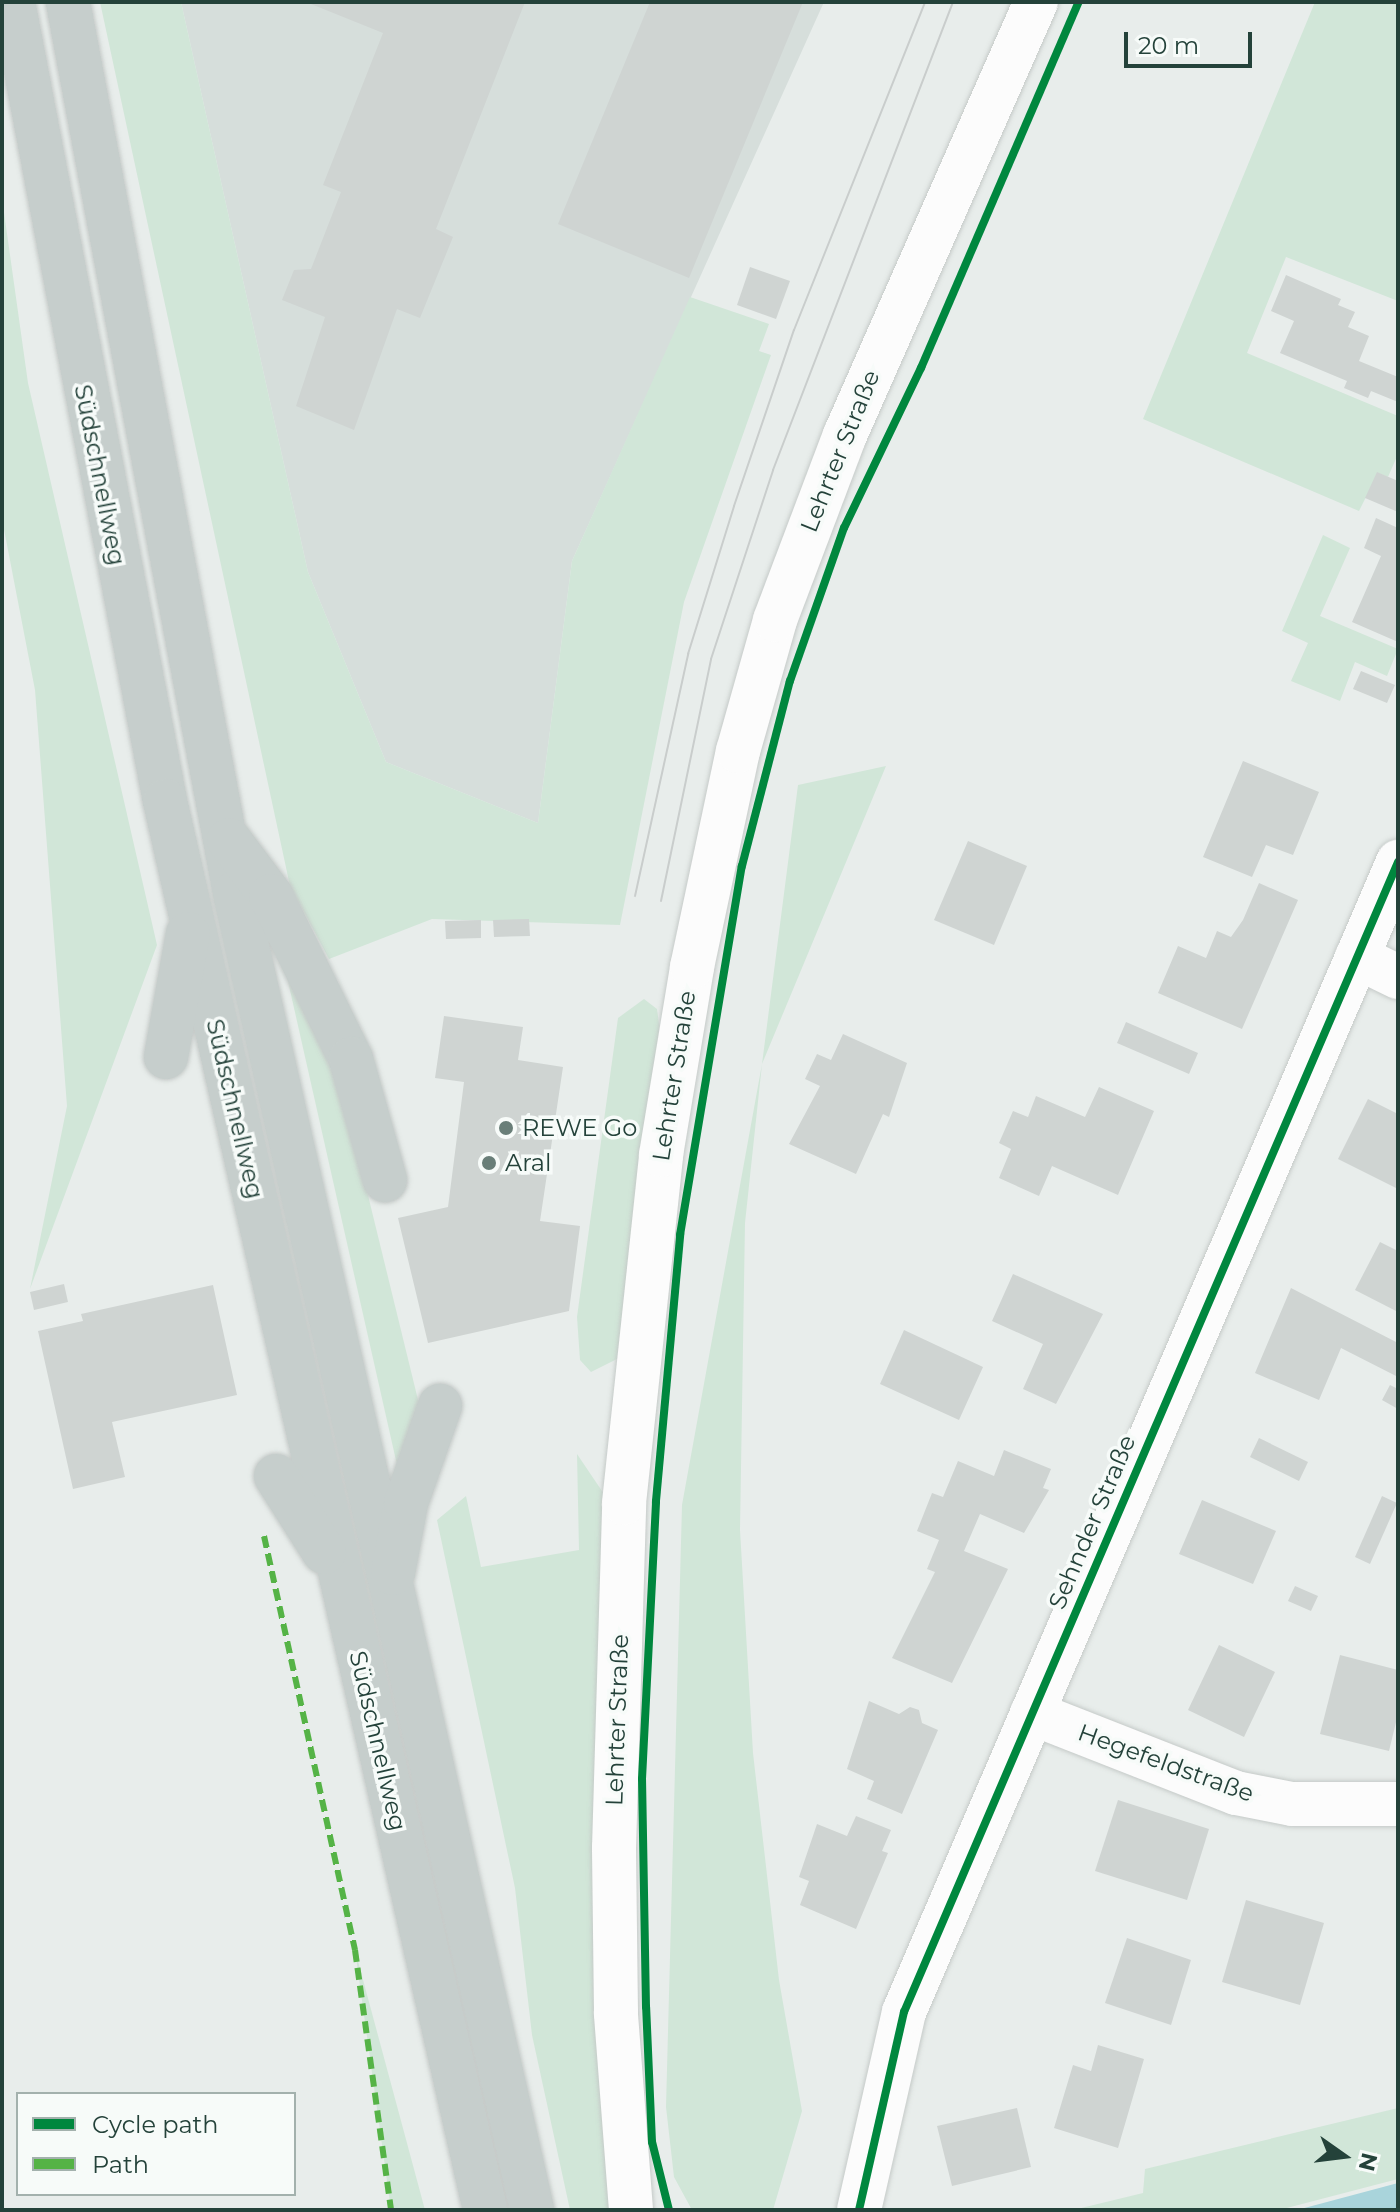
<!DOCTYPE html>
<html>
<head>
<meta charset="utf-8">
<style>
  body { margin:0 }
  #map { position:relative; width:1400px; height:2212px; overflow:hidden; background:#e8edeb; font-family:Montserrat,sans-serif }
  div>[style] { position:absolute }
  .built>* { inset:0; background:#d6dedb }
  .green>* { inset:0; background:#d1e6d8 }
  .water>* { inset:0; background:#a9d4db }
  .building>* { inset:0; background:#cfd4d2 }
  .roads { filter:drop-shadow(0 0 2px #c5cac8) drop-shadow(0 0 2px #c5cac8) }
  .minor>* { height:44px; margin:-22px; padding:0 22px; transform-origin:22px; border-radius:22px; background:#fcfcfc }
  .secondary>* { height:44px; margin:-22px; padding:0 22px; transform-origin:22px; border-radius:22px; background:#fcfcfc }
  .trunk>* { height:44px; margin:-22px; padding:0 22px; transform-origin:22px; border-radius:22px; background:#c6cecc }
  .tram>* { height:2px; margin:-1px; padding:0 1px; transform-origin:1px; border-radius:1px; background:#c9cdcc }
  .quiet>* { height:6px; margin-top:-3px; transform-origin:0; background:repeating-linear-gradient(90deg,#55b346 0 12px,transparent 0 18px) }
  .cycleway>* { height:8px; margin:-4px; padding:0 4px; transform-origin:4px; border-radius:4px; background:#00873e }
  .dots>* { width:22px; height:22px; translate:-50% -50%; box-sizing:border-box; border:4px solid #f7fbf9; border-radius:50% }
  span { translate:-50% -50%; white-space:nowrap; text-align:center; line-height:1.15; -webkit-text-stroke:7px #f7fbf9; paint-order:stroke }
  .street-label { font-size:24px; color:#24423a }
  .poi-label { font-size:24px; color:#24423a }
  .left { translate:0 -50%; text-align:left }
  .frame { position:absolute; inset:0; border:4px solid #24423a; pointer-events:none }
  .legend { position:absolute; left:16px; top:2092px; width:280px; height:104px; box-sizing:border-box; background:#f7fbf9; border:2px solid #a3b1ad; margin:0; padding:10px 14px; list-style:none; font-size:24px; color:#24423a }
  .legend li { display:flex; align-items:center; gap:16px; height:40px }
  .legend b { width:40px; border:2px solid #a3b1ad }
  .north { position:absolute; left:1304px; top:2116px; width:80px; height:80px; -webkit-text-stroke:6px #f7fbf9; paint-order:stroke; rotate:104deg; font-size:22px; font-weight:700; line-height:32px; text-align:center; color:#24423a }
  .north::after { content:''; display:block; margin:auto; width:28px; height:36px; background:#24423a; clip-path:polygon(50% 0,100% 100%,50% 72%,0 100%) }
  .scale { position:absolute; left:1124px; top:32px; width:128px; height:36px; box-sizing:border-box; border:4px solid #24423a; border-top:0; padding-left:10px; font-size:24px; line-height:28px; white-space:nowrap; color:#24423a; -webkit-text-stroke:6px #f7fbf9; paint-order:stroke }
</style>
</head>
<body>
<div id="map">
  <div class="built">
    <div style="clip-path:polygon(181px 2px,824px 2px,572px 561px,538px 823px,386px 762px,308px 572px)"></div>
  </div>
  <div class="green">
    <div style="clip-path:polygon(100px 2px,181px 2px,308px 572px,386px 762px,538px 823px,572px 561px,690px 297px,769px 324px,759px 351px,771px 355px,684px 602px,620px 925px,432px 919px,329px 959px,290px 886px)"></div>
    <div style="clip-path:polygon(1315px 2px,1398px 2px,1398px 301px,1286px 257px,1247px 353px,1398px 416px,1398px 454px,1388px 477px,1378px 473px,1359px 511px,1143px 419px)"></div>
    <div style="clip-path:polygon(2px 198px,28px 383px,157px 945px,30px 1289px,67px 1106px,35px 690px,2px 519px)"></div>
    <div style="clip-path:polygon(1323px 535px,1350px 548px,1320px 616px,1398px 649px,1387px 676px,1355px 662px,1340px 701px,1291px 681px,1308px 643px,1282px 631px)"></div>
    <div style="clip-path:polygon(886px 766px,762px 1064px,745px 1223px,740px 1530px,753px 1753px,779px 1980px,802px 2111px,773px 2210px,692px 2210px,674px 2177px,666px 2107px,682px 1505px,762px 1064px,798px 785px)"></div>
    <div style="clip-path:polygon(285px 968px,332px 1048px,420px 1408px,404px 1496px)"></div>
    <div style="clip-path:polygon(644px 999px,657px 1009px,660px 1031px,617px 1359px,591px 1372px,580px 1360px,577px 1317px,618px 1018px)"></div>
    <div style="clip-path:polygon(577px 1454px,604px 1494px,594px 1822px,611px 2210px,570px 2210px,532px 2035px,515px 1888px,437px 1520px,466px 1496px,481px 1567px,579px 1550px)"></div>
    <div style="clip-path:polygon(355px 1950px,425px 2210px,391px 2210px)"></div>
    <div style="clip-path:polygon(1398px 2108px,1398px 2179px,1279px 2210px,1073px 2210px,1143px 2193px,1145px 2169px)"></div>
  </div>
  <div class="water">
    <div style="clip-path:polygon(1398px 2183px,1398px 2210px,1297px 2210px)"></div>
  </div>
  <div class="building">
    <div style="clip-path:polygon(306px 2px,525px 2px,436px 229px,453px 237px,420px 318px,397px 309px,354px 430px,296px 406px,325px 317px,282px 300px,294px 270px,311px 269px,341px 192px,323px 185px,383px 33px)"></div>
    <div style="clip-path:polygon(650px 2px,803px 2px,689px 278px,558px 224px)"></div>
    <div style="clip-path:polygon(750px 267px,790px 281px,776px 319px,737px 305px)"></div>
    <div style="clip-path:polygon(1286px 275px,1341px 299px,1338px 305px,1355px 312px,1348px 327px,1369px 336px,1359px 361px,1398px 377px,1398px 402px,1371px 391px,1368px 398px,1344px 388px,1347px 381px,1280px 353px,1294px 321px,1271px 311px)"></div>
    <div style="clip-path:polygon(1377px 472px,1398px 481px,1398px 512px,1365px 498px)"></div>
    <div style="clip-path:polygon(1376px 518px,1398px 528px,1398px 642px,1352px 622px,1381px 556px,1364px 548px)"></div>
    <div style="clip-path:polygon(1361px 671px,1395px 685px,1387px 703px,1353px 689px)"></div>
    <div style="clip-path:polygon(1243px 761px,1319px 792px,1293px 855px,1266px 845px,1252px 877px,1203px 857px)"></div>
    <div style="clip-path:polygon(968px 841px,1027px 866px,994px 945px,934px 920px)"></div>
    <div style="clip-path:polygon(1259px 883px,1298px 900px,1242px 1029px,1158px 993px,1178px 946px,1206px 958px,1217px 931px,1231px 937px,1243px 920px)"></div>
    <div style="clip-path:polygon(529px 919px,530px 936px,494px 937px,493px 920px)"></div>
    <div style="clip-path:polygon(481px 920px,481px 938px,446px 939px,445px 921px)"></div>
    <div style="clip-path:polygon(444px 1016px,523px 1027px,518px 1060px,563px 1067px,540px 1221px,580px 1226px,569px 1311px,428px 1343px,398px 1218px,448px 1207px,464px 1082px,435px 1078px)"></div>
    <div style="clip-path:polygon(1126px 1022px,1198px 1053px,1189px 1074px,1117px 1043px)"></div>
    <div style="clip-path:polygon(843px 1034px,907px 1063px,889px 1117px,883px 1114px,856px 1174px,789px 1144px,820px 1086px,805px 1079px,817px 1054px,831px 1060px)"></div>
    <div style="clip-path:polygon(1099px 1087px,1154px 1111px,1118px 1195px,1052px 1166px,1039px 1196px,999px 1178px,1011px 1149px,999px 1143px,1013px 1111px,1028px 1117px,1036px 1096px,1085px 1117px)"></div>
    <div style="clip-path:polygon(1368px 1099px,1398px 1114px,1398px 1189px,1338px 1159px)"></div>
    <div style="clip-path:polygon(1380px 1242px,1398px 1251px,1398px 1312px,1355px 1290px)"></div>
    <div style="clip-path:polygon(1013px 1274px,1103px 1314px,1056px 1404px,1023px 1389px,1043px 1344px,992px 1321px)"></div>
    <div style="clip-path:polygon(64px 1284px,68px 1302px,34px 1310px,30px 1292px)"></div>
    <div style="clip-path:polygon(213px 1285px,237px 1395px,112px 1422px,125px 1477px,73px 1489px,38px 1331px,83px 1321px,81px 1314px)"></div>
    <div style="clip-path:polygon(1291px 1288px,1398px 1343px,1398px 1377px,1341px 1348px,1319px 1400px,1255px 1373px)"></div>
    <div style="clip-path:polygon(904px 1330px,983px 1367px,959px 1420px,880px 1384px)"></div>
    <div style="clip-path:polygon(1390px 1385px,1398px 1389px,1398px 1409px,1382px 1400px)"></div>
    <div style="clip-path:polygon(1259px 1438px,1308px 1462px,1299px 1481px,1250px 1457px)"></div>
    <div style="clip-path:polygon(1004px 1450px,1051px 1469px,1043px 1488px,1049px 1490px,1024px 1533px,980px 1514px,964px 1551px,1008px 1569px,952px 1683px,892px 1658px,935px 1572px,927px 1569px,939px 1540px,917px 1531px,932px 1493px,943px 1497px,958px 1461px,994px 1476px)"></div>
    <div style="clip-path:polygon(1382px 1496px,1397px 1503px,1370px 1564px,1355px 1557px)"></div>
    <div style="clip-path:polygon(1202px 1500px,1276px 1531px,1253px 1584px,1179px 1554px)"></div>
    <div style="clip-path:polygon(1295px 1586px,1318px 1596px,1311px 1611px,1288px 1601px)"></div>
    <div style="clip-path:polygon(1219px 1645px,1275px 1672px,1244px 1737px,1188px 1710px)"></div>
    <div style="clip-path:polygon(1340px 1655px,1398px 1670px,1398px 1714px,1389px 1751px,1320px 1734px)"></div>
    <div style="clip-path:polygon(869px 1701px,899px 1714px,910px 1707px,919px 1710px,922px 1723px,938px 1730px,902px 1814px,867px 1799px,874px 1781px,847px 1769px)"></div>
    <div style="clip-path:polygon(1118px 1800px,1209px 1829px,1187px 1900px,1095px 1871px)"></div>
    <div style="clip-path:polygon(856px 1816px,891px 1830px,882px 1851px,888px 1853px,856px 1929px,800px 1905px,809px 1881px,799px 1877px,817px 1824px,847px 1836px)"></div>
    <div style="clip-path:polygon(1246px 1900px,1324px 1923px,1300px 2005px,1222px 1982px)"></div>
    <div style="clip-path:polygon(1127px 1938px,1191px 1960px,1171px 2025px,1105px 2003px)"></div>
    <div style="clip-path:polygon(1098px 2045px,1144px 2059px,1118px 2148px,1054px 2128px,1073px 2065px,1091px 2071px)"></div>
    <div style="clip-path:polygon(1017px 2108px,1031px 2167px,952px 2186px,937px 2126px)"></div>
  </div>
  <div class="roads">
    <div class="minor">
      <div style="left:1357px;top:957px;width:46px;rotate:26deg"></div>
      <div style="left:1032px;top:1713px;width:219px;rotate:21.4deg"></div>
      <div style="left:1236px;top:1793px;width:57px;rotate:11.1deg"></div>
      <div style="left:1292px;top:1804px;width:106px"></div>
      <div style="left:859px;top:2210px;width:203px;rotate:-77.2deg"></div>
      <div style="left:904px;top:2012px;width:1252px;rotate:-66.75deg"></div>
    </div>
    <div class="secondary">
      <div style="left:631px;top:2210px;width:198px;rotate:-94.4deg"></div>
      <div style="left:616px;top:2013px;width:165px;rotate:-90.7deg"></div>
      <div style="left:614px;top:1848px;width:345px;rotate:-88.3deg"></div>
      <div style="left:624px;top:1503px;width:350px;rotate:-83.9deg"></div>
      <div style="left:661px;top:1155px;width:191px;rotate:-80.6deg"></div>
      <div style="left:692px;top:967px;width:221px;rotate:-78deg"></div>
      <div style="left:738px;top:751px;width:136px;rotate:-74.2deg"></div>
      <div style="left:775px;top:620px;width:198px;rotate:-69.3deg"></div>
      <div style="left:845px;top:435px;width:473px;rotate:-66.2deg"></div>
    </div>
    <div class="trunk">
      <div style="left:13px;top:2px;width:813px;rotate:79.23deg"></div>
      <div style="left:165px;top:801px;width:1445px;rotate:77.2deg"></div>
      <div style="left:68px;top:2px;width:907px;rotate:79.38deg"></div>
      <div style="left:235px;top:893px;width:1350px;rotate:77.29deg"></div>
      <div style="left:229px;top:840px;width:70px;rotate:53.1deg"></div>
      <div style="left:271px;top:896px;width:182px;rotate:63.9deg"></div>
      <div style="left:351px;top:1059px;width:126px;rotate:74.3deg"></div>
      <div style="left:166px;top:1057px;width:125px;rotate:-79.9deg"></div>
      <div style="left:276px;top:1476px;width:90px;rotate:57.7deg"></div>
      <div style="left:393px;top:1573px;width:71px;rotate:-79.5deg"></div>
      <div style="left:406px;top:1503px;width:103px;rotate:-70.7deg"></div>
    </div>
  </div>
  <div class="tram">
    <div style="left:635px;top:896px;width:248px;rotate:-77.6deg"></div>
    <div style="left:688px;top:654px;width:155px;rotate:-72.7deg"></div>
    <div style="left:734px;top:506px;width:186px;rotate:-71.2deg"></div>
    <div style="left:794px;top:330px;width:353px;rotate:-68.2deg"></div>
    <div style="left:661px;top:901px;width:247px;rotate:-78.3deg"></div>
    <div style="left:711px;top:659px;width:199px;rotate:-71.8deg"></div>
    <div style="left:773px;top:470px;width:501px;rotate:-68.96deg"></div>
  </div>
  <div class="quiet">
    <div style="left:264px;top:1536px;width:424px;rotate:77.6deg"></div>
    <div style="left:355px;top:1950px;width:262px;rotate:82.1deg"></div>
  </div>
  <div class="cycleway">
    <div style="left:669px;top:2210px;width:70px;rotate:-104deg"></div>
    <div style="left:652px;top:2142px;width:135px;rotate:-92.5deg"></div>
    <div style="left:646px;top:2007px;width:228px;rotate:-91deg"></div>
    <div style="left:642px;top:1779px;width:278px;rotate:-87.1deg"></div>
    <div style="left:656px;top:1501px;width:267px;rotate:-84.8deg"></div>
    <div style="left:680px;top:1235px;width:374px;rotate:-80.5deg"></div>
    <div style="left:742px;top:866px;width:191px;rotate:-75.5deg"></div>
    <div style="left:790px;top:681px;width:162px;rotate:-70.6deg"></div>
    <div style="left:844px;top:528px;width:178px;rotate:-64.3deg"></div>
    <div style="left:921px;top:368px;width:399px;rotate:-66.7deg"></div>
    <div style="left:859px;top:2210px;width:203px;rotate:-77.2deg"></div>
    <div style="left:904px;top:2012px;width:1252px;rotate:-66.75deg"></div>
  </div>
  <div class="dots">
    <div style="left:506px;top:1128px;background:#697e78"></div>
    <div style="left:489px;top:1163px;background:#697e78"></div>
  </div>
  <div class="street-label">
    <span style="left:840px;top:451px;rotate:-68deg">Lehrter Straße</span>
    <span style="left:100px;top:475px;rotate:79deg">Südschnellweg</span>
    <span style="left:674px;top:1076px;rotate:-81deg">Lehrter Straße</span>
    <span style="left:235px;top:1109px;rotate:77deg">Südschnellweg</span>
    <span style="left:1092px;top:1522px;rotate:-67deg">Sehnder Straße</span>
    <span style="left:617px;top:1720px;rotate:-88deg">Lehrter Straße</span>
    <span style="left:378px;top:1741px;rotate:77deg">Südschnellweg</span>
    <span style="left:1166px;top:1763px;rotate:20deg">Hegefeldstraße</span>
  </div>
  <div class="poi-label">
    <span class="left" style="left:522px;top:1128px">REWE Go</span>
    <span class="left" style="left:505px;top:1163px">Aral</span>
  </div>
  <div class="frame"></div>
  <ul class="legend">
  <li><b style="height:10px;background:#00873e"></b>Cycle path</li>
  <li><b style="height:10px;background:#55b346"></b>Path</li>
  </ul>
  <div class="north">N</div>
  <div class="scale">20 m</div>
</div>
</body>
</html>
